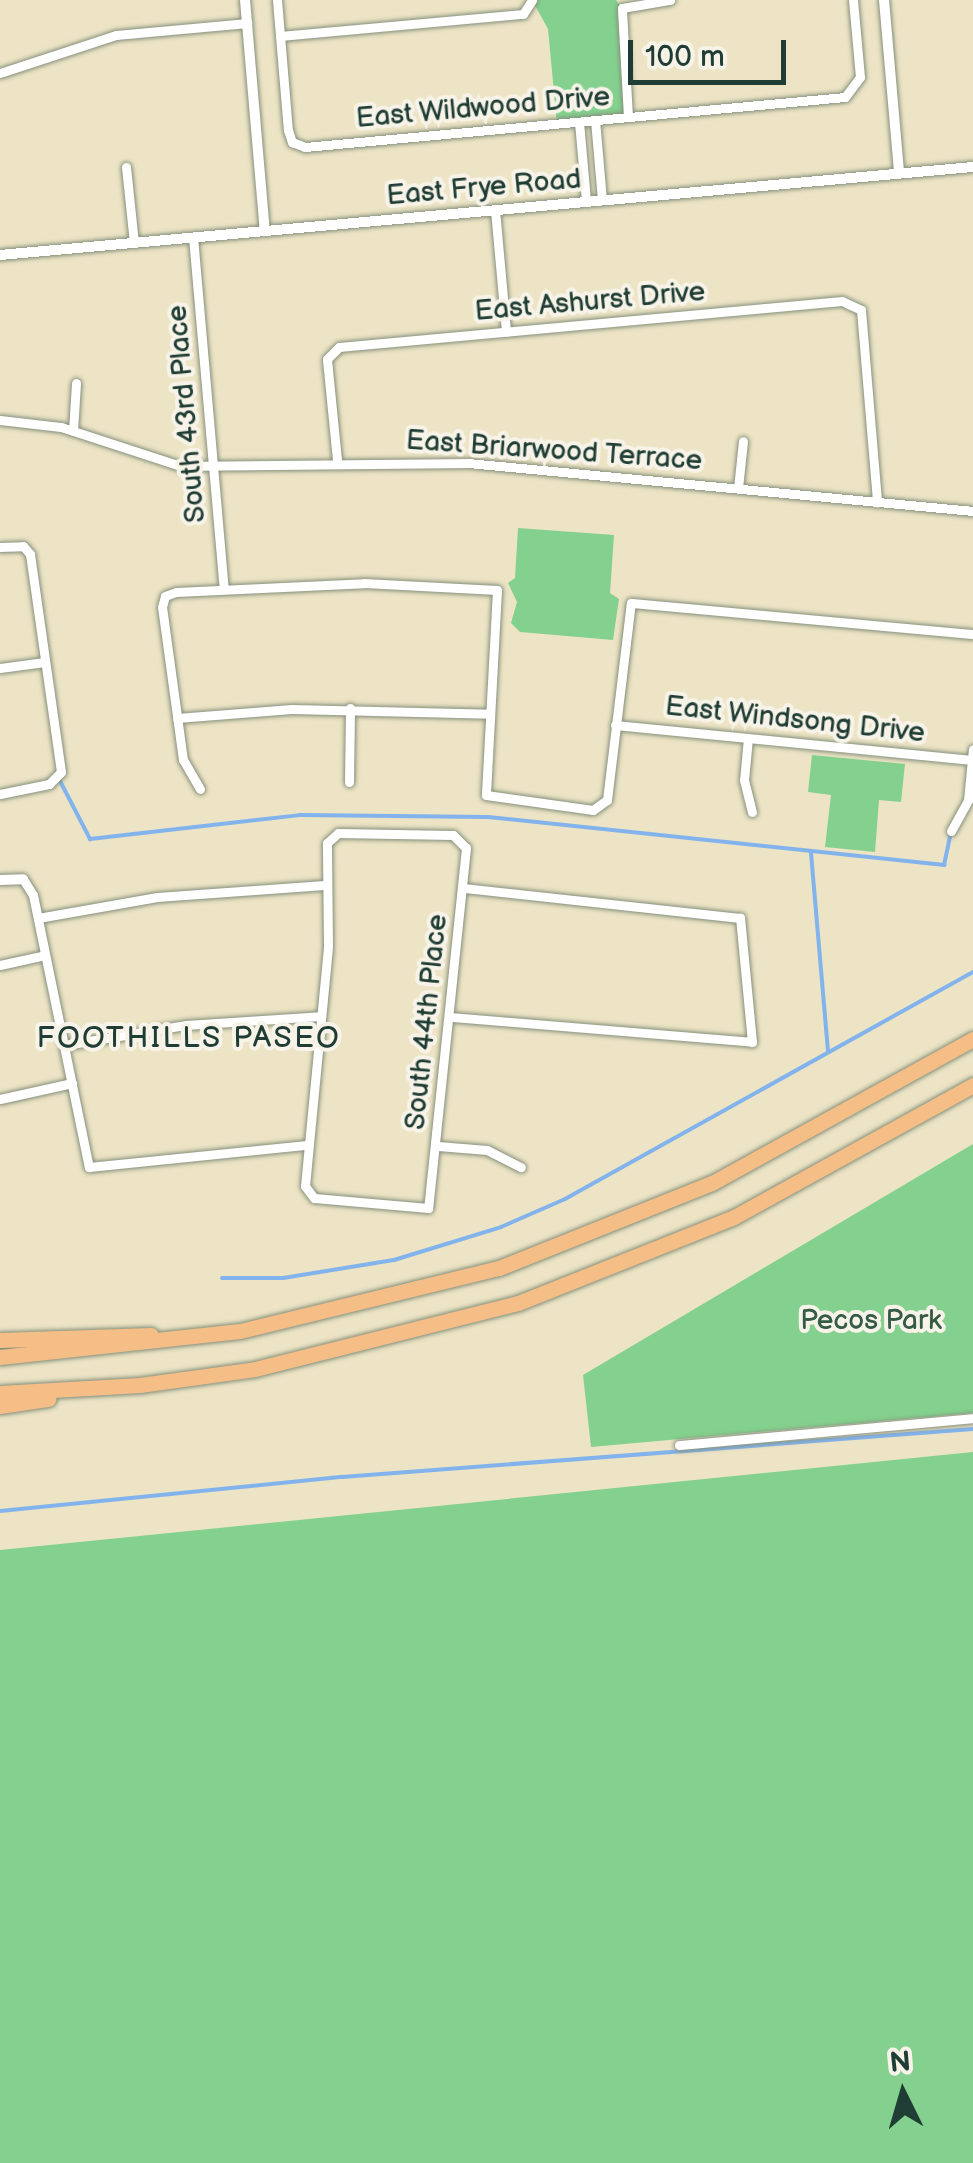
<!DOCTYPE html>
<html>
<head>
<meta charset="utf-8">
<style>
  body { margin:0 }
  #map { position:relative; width:973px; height:2163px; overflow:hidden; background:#ece4c5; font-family:"Balsamiq Sans",sans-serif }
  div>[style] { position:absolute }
  .green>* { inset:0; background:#84d18f }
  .stream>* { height:4px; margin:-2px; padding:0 2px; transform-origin:2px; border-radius:2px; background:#82b3ed }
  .roads { filter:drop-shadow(0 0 2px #86907c) drop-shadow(0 0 2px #86907c) }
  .minor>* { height:9px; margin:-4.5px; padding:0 4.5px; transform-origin:4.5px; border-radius:4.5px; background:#fff }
  .tertiary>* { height:10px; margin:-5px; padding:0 5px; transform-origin:5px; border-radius:5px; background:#fff }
  .motorway>* { height:15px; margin:-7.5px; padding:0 7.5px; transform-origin:7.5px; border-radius:7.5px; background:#f6be87 }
  span { translate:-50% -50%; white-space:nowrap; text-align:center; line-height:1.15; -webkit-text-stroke:8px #f7f3e8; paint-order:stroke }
  .street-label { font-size:28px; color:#1f3d34 }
  .park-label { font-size:28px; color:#335b46 }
  .neighbourhood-label { font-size:30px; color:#1f3d34; letter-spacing:2.5px }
  .north { position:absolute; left:853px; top:2043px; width:100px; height:100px; -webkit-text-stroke:8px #f7f3e8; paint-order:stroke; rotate:355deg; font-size:28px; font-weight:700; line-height:40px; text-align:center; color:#1f3d34 }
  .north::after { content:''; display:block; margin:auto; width:35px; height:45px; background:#1f3d34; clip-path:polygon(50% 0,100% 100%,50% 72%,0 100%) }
  .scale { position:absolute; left:628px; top:40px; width:158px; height:45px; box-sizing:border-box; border:5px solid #1f3d34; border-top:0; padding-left:12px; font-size:30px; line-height:35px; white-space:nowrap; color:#1f3d34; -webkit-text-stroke:8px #f7f3e8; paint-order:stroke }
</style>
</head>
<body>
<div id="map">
  <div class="green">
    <div style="clip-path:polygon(532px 0,616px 0,622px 8px,628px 117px,557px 124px,548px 29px)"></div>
    <div style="clip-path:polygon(518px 528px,614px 535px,610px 593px,619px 599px,613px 640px,520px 632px,511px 623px,517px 602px,508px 583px,515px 578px)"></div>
    <div style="clip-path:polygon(812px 755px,905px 764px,901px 802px,879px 800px,875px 852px,825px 847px,831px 795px,808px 792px)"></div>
    <div style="clip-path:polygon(973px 1144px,973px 1413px,591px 1447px,583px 1375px)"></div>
    <div style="clip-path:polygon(973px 1452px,973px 2163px,0 2163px,0 1550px)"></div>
  </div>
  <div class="stream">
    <div style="left:59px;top:779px;width:68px;rotate:62.7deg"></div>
    <div style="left:90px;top:839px;width:211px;rotate:-6.5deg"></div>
    <div style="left:300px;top:815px;width:188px;rotate:0.6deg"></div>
    <div style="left:488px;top:817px;width:459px;rotate:6deg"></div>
    <div style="left:944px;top:865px;width:33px;rotate:-78deg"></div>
    <div style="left:811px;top:853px;width:198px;rotate:85.1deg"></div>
    <div style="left:222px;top:1278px;width:61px"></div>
    <div style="left:283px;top:1278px;width:112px;rotate:-9.2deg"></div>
    <div style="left:394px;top:1260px;width:112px;rotate:-17.1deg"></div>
    <div style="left:501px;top:1227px;width:70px;rotate:-23.6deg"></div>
    <div style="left:565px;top:1199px;width:467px;rotate:-29.1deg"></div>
    <div style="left:0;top:1511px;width:344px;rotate:-5.7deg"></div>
    <div style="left:342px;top:1477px;width:633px;rotate:-4.35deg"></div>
  </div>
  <div class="roads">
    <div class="minor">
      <div style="left:277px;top:0;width:130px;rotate:85.2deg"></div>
      <div style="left:288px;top:130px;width:13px;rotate:72deg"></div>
      <div style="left:292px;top:142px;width:14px;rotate:21deg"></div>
      <div style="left:305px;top:147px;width:542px;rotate:-5.29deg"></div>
      <div style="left:845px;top:97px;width:25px;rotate:-53deg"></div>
      <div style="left:860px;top:77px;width:77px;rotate:-95.2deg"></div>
      <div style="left:280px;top:36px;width:244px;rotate:-5.2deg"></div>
      <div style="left:523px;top:14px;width:17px;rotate:-57deg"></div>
      <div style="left:0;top:73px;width:122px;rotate:-18.1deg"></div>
      <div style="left:116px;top:35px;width:132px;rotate:-5.2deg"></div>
      <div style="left:628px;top:117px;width:109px;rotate:-93.2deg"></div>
      <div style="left:622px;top:8px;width:49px;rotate:-9.5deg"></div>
      <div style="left:595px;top:120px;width:80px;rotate:85deg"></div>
      <div style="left:579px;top:122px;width:79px;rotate:84.9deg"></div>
      <div style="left:126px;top:167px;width:76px;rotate:84deg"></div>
      <div style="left:495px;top:210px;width:122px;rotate:84.8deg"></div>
      <div style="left:193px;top:237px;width:352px;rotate:85deg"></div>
      <div style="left:0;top:420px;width:61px;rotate:6.5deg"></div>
      <div style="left:61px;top:427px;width:125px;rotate:18.1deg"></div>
      <div style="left:180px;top:466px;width:288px;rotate:-0.6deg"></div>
      <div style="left:468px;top:463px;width:507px;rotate:5.43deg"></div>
      <div style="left:73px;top:431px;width:48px;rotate:-86.4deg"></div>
      <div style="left:337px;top:460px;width:101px;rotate:-95.7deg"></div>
      <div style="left:327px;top:359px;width:17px;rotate:-45deg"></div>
      <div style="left:339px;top:347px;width:505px;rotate:-5.23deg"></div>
      <div style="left:842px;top:301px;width:21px;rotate:25deg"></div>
      <div style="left:861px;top:310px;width:193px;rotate:85.2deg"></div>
      <div style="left:738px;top:488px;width:47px;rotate:-83.9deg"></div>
      <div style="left:0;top:547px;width:23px;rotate:-2deg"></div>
      <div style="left:23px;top:546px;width:11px;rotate:49deg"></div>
      <div style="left:30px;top:554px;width:220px;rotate:81.9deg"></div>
      <div style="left:61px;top:772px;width:17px;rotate:135deg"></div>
      <div style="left:49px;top:784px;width:50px;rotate:168.5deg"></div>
      <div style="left:0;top:668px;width:45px;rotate:-7.6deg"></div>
      <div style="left:177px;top:718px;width:115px;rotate:-4.5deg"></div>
      <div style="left:292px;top:709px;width:198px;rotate:1.4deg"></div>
      <div style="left:615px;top:725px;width:359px;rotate:5.6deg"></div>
      <div style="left:748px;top:738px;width:42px;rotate:95.4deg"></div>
      <div style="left:744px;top:780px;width:33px;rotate:76deg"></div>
      <div style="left:349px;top:782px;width:74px;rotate:-89.2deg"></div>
      <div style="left:200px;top:789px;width:34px;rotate:-120deg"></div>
      <div style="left:183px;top:760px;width:154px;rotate:-97.8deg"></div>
      <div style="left:162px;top:607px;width:11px;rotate:-75deg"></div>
      <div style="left:165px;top:596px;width:12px;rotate:-20deg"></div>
      <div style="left:176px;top:592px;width:188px;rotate:-2.7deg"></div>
      <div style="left:364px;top:583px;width:133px;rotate:3deg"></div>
      <div style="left:497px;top:590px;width:205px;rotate:93.1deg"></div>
      <div style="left:486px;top:795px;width:108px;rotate:8deg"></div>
      <div style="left:593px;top:810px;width:17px;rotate:-36deg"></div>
      <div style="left:607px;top:800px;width:198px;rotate:-83.1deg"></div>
      <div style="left:631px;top:603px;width:343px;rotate:5.2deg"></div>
      <div style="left:951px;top:831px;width:35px;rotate:-61deg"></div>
      <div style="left:968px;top:800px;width:51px;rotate:-84.4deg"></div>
      <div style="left:338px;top:833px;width:115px;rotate:1deg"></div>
      <div style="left:453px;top:835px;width:18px;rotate:45deg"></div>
      <div style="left:466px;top:848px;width:362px;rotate:96deg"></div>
      <div style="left:428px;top:1208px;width:114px;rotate:-175deg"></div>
      <div style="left:314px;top:1198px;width:15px;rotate:-127deg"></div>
      <div style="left:305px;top:1186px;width:241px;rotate:-84.5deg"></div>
      <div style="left:328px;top:946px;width:103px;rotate:-90.6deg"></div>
      <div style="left:327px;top:843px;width:15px;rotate:-42deg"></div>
      <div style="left:23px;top:879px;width:19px;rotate:58deg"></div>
      <div style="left:33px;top:895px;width:278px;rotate:78.4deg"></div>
      <div style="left:89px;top:1167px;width:219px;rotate:-5.8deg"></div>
      <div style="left:38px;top:918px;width:121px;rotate:-10deg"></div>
      <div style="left:157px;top:897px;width:168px;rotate:-4.1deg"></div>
      <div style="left:0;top:965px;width:46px;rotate:-12.5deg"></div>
      <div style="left:451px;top:1017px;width:302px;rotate:4.7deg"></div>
      <div style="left:752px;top:1042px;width:125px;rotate:-95.5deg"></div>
      <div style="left:740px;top:918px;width:279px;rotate:-173.8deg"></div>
      <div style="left:65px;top:1045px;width:123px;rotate:-9.4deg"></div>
      <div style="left:186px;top:1025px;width:134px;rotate:-3.8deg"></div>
      <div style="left:0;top:1099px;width:74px;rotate:-12.5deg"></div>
      <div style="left:438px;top:1146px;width:49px;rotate:4.7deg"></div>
      <div style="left:487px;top:1150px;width:38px;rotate:27deg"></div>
      <div style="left:679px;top:1445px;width:295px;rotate:-5.2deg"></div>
    </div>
    <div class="tertiary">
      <div style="left:245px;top:0;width:232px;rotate:85.1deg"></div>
      <div style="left:884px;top:0;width:174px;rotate:85deg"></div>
      <div style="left:0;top:255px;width:977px;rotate:-5.17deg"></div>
      <div style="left:0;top:880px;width:23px;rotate:-2deg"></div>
    </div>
    <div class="motorway">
      <div style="left:0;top:1340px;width:151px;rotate:-1.9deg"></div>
      <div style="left:0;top:1357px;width:241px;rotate:-6.2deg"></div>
      <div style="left:240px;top:1331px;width:267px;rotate:-13.7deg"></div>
      <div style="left:499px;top:1268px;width:229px;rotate:-21.8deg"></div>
      <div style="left:712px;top:1183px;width:298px;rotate:-28.9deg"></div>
      <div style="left:0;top:1393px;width:140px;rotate:-3.3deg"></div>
      <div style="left:140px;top:1385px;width:116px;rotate:-7.9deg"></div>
      <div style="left:255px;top:1369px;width:271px;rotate:-14.1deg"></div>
      <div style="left:518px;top:1303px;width:232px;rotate:-21.7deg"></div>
      <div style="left:734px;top:1217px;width:273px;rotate:-28.9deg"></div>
      <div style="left:0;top:1406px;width:49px;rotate:-8.3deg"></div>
    </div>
  </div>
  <div class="street-label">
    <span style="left:483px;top:108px;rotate:-5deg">East Wildwood Drive</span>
    <span style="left:484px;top:188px;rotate:-5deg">East Frye Road</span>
    <span style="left:590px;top:302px;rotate:-5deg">East Ashurst Drive</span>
    <span style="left:187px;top:414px;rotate:-95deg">South 43rd Place</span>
    <span style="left:554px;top:451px;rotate:4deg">East Briarwood Terrace</span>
    <span style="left:795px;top:720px;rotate:6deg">East Windsong Drive</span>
    <span style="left:427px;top:1022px;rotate:-84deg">South 44th Place</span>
  </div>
  <div class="park-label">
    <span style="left:871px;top:1321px">Pecos Park</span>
  </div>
  <div class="neighbourhood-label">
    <span style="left:189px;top:1038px">FOOTHILLS PASEO</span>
  </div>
  <div class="north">N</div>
  <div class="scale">100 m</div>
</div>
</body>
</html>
